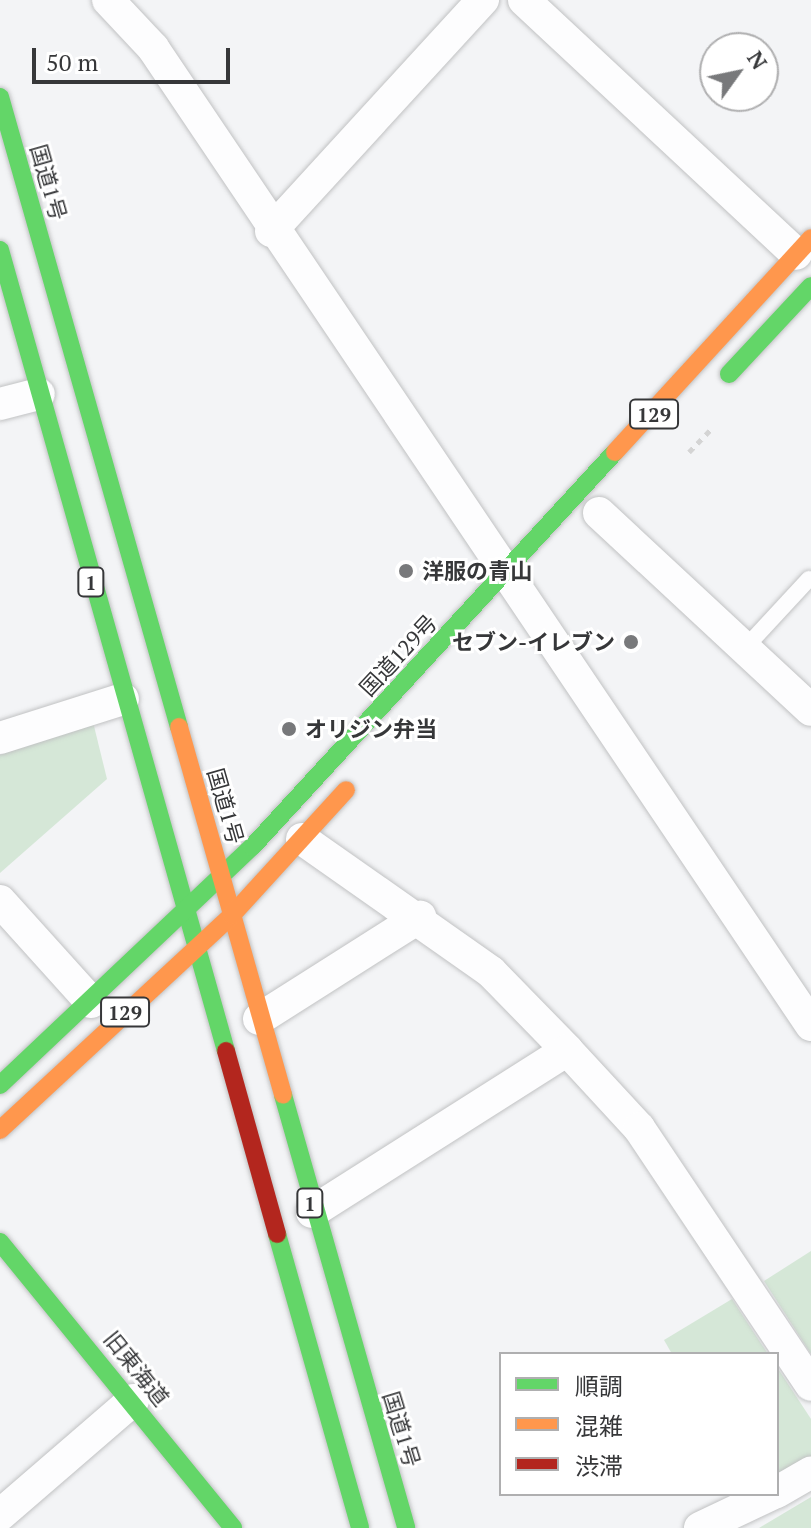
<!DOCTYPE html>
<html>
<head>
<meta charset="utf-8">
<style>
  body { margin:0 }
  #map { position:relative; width:811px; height:1528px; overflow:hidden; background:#f3f4f6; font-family:"PT Serif","Noto Sans JP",serif }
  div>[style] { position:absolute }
  .green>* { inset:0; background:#d5e7d7 }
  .path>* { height:5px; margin-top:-2.5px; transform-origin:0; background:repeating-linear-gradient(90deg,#d4d4d4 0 6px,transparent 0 12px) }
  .roads { filter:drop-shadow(0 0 2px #c1c2c3) drop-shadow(0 0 2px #c1c2c3) }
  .lane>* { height:16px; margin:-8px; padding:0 8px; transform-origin:8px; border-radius:8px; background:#fdfdfe }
  .street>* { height:32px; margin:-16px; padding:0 16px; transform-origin:16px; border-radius:16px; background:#fdfdfe }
  .fast>* { height:18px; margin:-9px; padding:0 9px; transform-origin:9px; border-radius:9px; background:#63d668 }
  .slow>* { height:18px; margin:-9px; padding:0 9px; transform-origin:9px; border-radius:9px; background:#ff974d }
  .jam>* { height:18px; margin:-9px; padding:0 9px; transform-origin:9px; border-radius:9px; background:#b3261e }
  .dots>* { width:22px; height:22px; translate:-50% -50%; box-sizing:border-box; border:4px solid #fff; border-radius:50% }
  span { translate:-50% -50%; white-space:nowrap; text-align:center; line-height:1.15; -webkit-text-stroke:6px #fff; paint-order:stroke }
  .shield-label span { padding:2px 6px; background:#fff; border:2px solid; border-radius:6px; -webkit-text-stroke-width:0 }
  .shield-label { font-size:20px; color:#363739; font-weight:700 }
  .street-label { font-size:22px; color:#363739 }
  .poi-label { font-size:22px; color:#363739; font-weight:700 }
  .left { translate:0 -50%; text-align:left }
  .right { translate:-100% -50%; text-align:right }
  .legend { position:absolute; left:499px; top:1352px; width:280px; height:144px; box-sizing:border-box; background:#fff; border:2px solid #afafb0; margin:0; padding:10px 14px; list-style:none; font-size:24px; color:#363739 }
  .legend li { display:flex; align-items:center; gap:16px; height:40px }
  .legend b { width:40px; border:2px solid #afafb0 }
  .north { position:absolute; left:699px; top:32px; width:80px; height:80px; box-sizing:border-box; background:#fff; border:2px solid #afafb0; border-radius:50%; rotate:57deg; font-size:22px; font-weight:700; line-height:32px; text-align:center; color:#363739 }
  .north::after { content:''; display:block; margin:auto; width:28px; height:36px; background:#78797b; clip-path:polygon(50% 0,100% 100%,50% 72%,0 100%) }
  .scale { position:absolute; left:32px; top:48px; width:198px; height:36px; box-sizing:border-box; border:4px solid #363739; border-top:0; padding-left:10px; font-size:24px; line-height:28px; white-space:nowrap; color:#363739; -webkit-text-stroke:6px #fff; paint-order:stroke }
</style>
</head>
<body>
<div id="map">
  <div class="green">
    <div style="clip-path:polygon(93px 722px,107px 779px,0 873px,0 755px)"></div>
    <div style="clip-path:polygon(811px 1251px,811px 1354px,764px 1281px)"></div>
    <div style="clip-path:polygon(732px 1299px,768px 1354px,672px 1354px,664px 1340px)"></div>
    <div style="clip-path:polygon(777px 1367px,811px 1419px,811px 1461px,777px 1483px)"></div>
    <div style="clip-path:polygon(811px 1497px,811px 1528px,759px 1528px)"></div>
  </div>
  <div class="path">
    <div style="left:689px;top:452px;width:35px;rotate:-46deg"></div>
  </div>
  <div class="roads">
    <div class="lane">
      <div style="left:745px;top:648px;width:94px;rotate:-47.2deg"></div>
    </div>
    <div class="street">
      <div style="left:108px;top:0;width:66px;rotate:46.8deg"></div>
      <div style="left:153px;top:48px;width:1178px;rotate:56.04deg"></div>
      <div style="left:524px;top:0;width:372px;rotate:43deg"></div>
      <div style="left:271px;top:231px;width:314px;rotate:-47.5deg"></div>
      <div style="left:0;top:404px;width:40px;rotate:-14.4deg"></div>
      <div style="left:599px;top:513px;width:289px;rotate:42.9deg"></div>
      <div style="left:0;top:738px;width:129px;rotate:-17.6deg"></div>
      <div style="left:302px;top:839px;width:231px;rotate:35.1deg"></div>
      <div style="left:491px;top:972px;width:109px;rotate:45.7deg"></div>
      <div style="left:567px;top:1050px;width:106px;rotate:47.3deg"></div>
      <div style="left:639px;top:1128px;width:309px;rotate:56.2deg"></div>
      <div style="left:0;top:901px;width:136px;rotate:48deg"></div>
      <div style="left:259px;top:1019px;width:191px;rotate:-32.4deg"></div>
      <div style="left:312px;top:1212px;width:302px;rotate:-32.4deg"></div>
      <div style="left:777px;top:1492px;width:39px;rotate:-30deg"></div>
      <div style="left:0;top:1515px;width:176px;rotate:-40.8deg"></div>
      <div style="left:700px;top:1528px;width:80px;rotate:-25.3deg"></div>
    </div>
    <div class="fast">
      <div style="left:0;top:97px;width:655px;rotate:74.14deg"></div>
      <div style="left:0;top:250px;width:832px;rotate:74.24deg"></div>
      <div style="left:729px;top:374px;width:120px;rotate:-47deg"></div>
      <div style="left:0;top:1085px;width:347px;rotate:-43.4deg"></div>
      <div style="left:252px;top:847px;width:536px;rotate:-47.42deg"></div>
      <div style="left:283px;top:1095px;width:450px;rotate:74.1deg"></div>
      <div style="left:277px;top:1234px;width:305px;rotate:74.2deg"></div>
      <div style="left:0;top:1242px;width:369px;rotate:50.8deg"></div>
    </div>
    <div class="slow">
      <div style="left:615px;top:452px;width:290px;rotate:-47.5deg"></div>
      <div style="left:179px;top:727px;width:382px;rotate:74.2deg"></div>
      <div style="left:0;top:1130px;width:316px;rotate:-42.8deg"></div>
      <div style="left:232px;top:915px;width:169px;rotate:-47.6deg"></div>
    </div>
    <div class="jam">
      <div style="left:226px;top:1051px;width:190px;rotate:74.4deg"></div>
    </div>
  </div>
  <div class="dots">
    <div style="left:406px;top:571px;background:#78797b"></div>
    <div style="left:631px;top:642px;background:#78797b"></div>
    <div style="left:289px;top:729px;background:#78797b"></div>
  </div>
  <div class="shield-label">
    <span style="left:654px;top:414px">129</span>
    <span style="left:91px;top:582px">1</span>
    <span style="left:125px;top:1012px">129</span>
    <span style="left:310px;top:1203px">1</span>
  </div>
  <div class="street-label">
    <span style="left:49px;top:182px;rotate:74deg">国道1号</span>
    <span style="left:398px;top:655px;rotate:-47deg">国道129号</span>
    <span style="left:226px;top:806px;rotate:74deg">国道1号</span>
    <span style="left:137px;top:1368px;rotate:51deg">旧東海道</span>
    <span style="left:402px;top:1429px;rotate:73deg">国道1号</span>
  </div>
  <div class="poi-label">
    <span class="left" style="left:422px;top:571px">洋服の青山</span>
    <span class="right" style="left:615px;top:642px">セブン-イレブン</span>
    <span class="left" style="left:305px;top:729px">オリジン弁当</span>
  </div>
  <ul class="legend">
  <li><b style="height:10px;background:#63d668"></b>順調</li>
  <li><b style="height:10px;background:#ff974d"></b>混雑</li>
  <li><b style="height:10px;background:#b3261e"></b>渋滞</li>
  </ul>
  <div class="north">N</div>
  <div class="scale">50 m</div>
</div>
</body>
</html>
